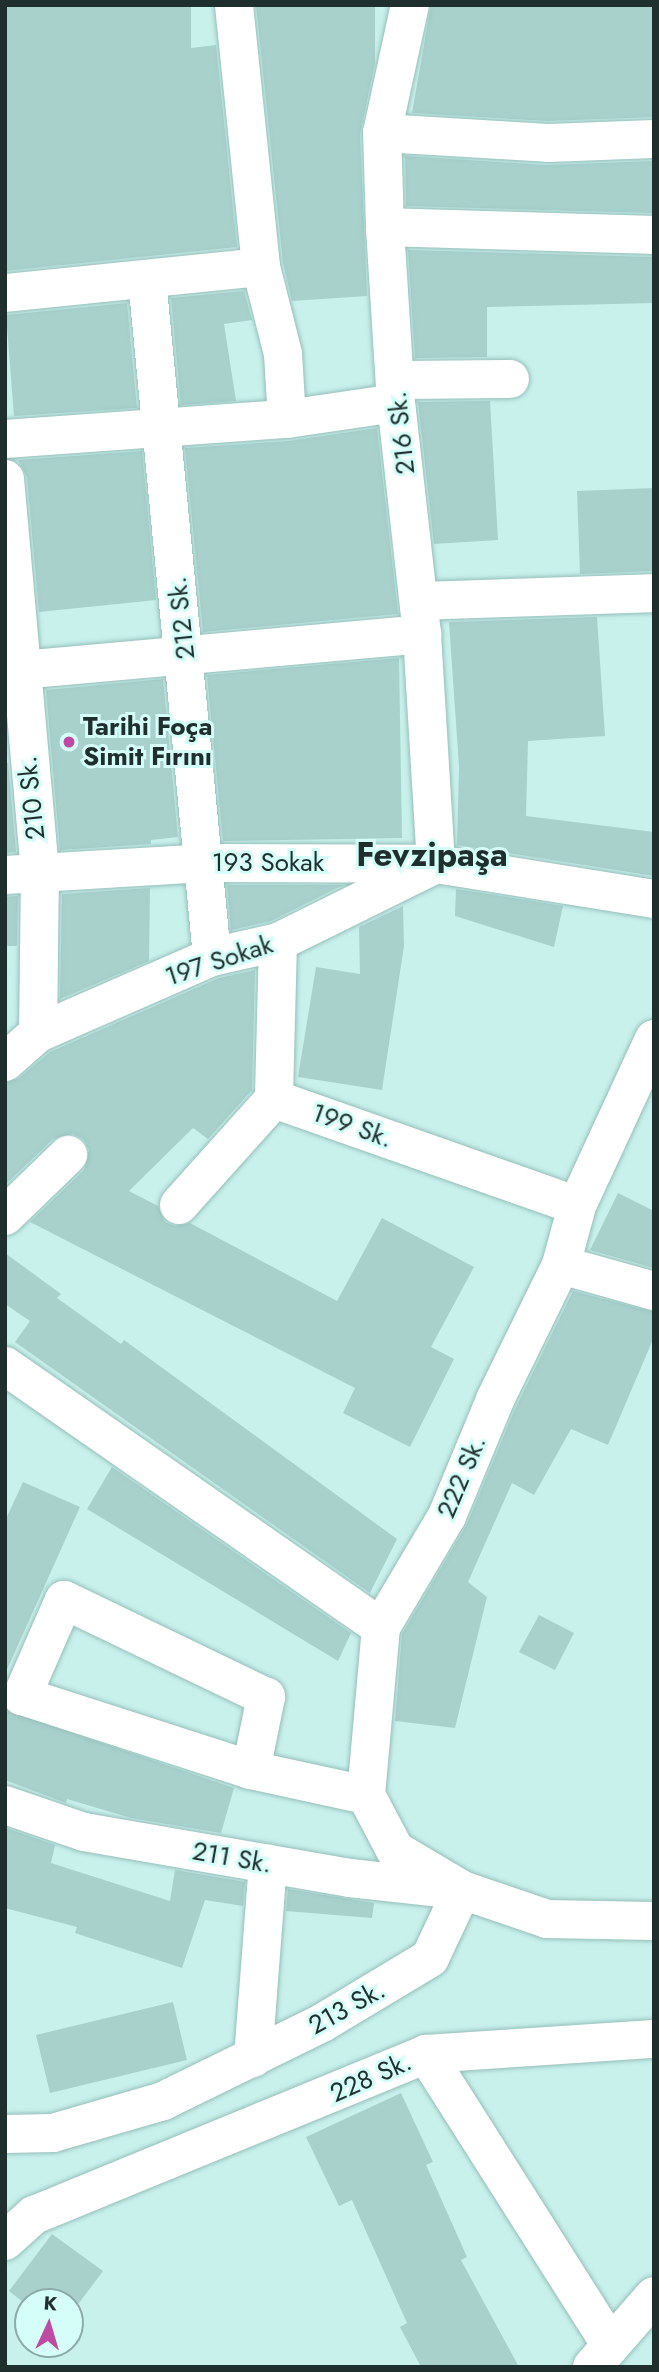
<!DOCTYPE html>
<html>
<head>
<meta charset="utf-8">
<style>
  body { margin:0 }
  #map { position:relative; width:659px; height:2372px; overflow:hidden; background:#c8f1ec; font-family:Jost,sans-serif }
  div>[style] { position:absolute }
  .building>* { inset:0; background:#a8d1cc }
  .roads { filter:drop-shadow(0 0 2px #96beba) drop-shadow(0 0 2px #96beba) }
  .minor>* { height:38px; margin:-19px; padding:0 19px; transform-origin:19px; border-radius:19px; background:#fff }
  .dots>* { width:19px; height:19px; translate:-50% -50%; box-sizing:border-box; border:4px solid #d5fef9; border-radius:50% }
  span { translate:-50% -50%; white-space:nowrap; text-align:center; line-height:1.15; -webkit-text-stroke:6px #d5fef9; paint-order:stroke }
  .street-label { font-size:26px; color:#1f2f2d }
  .poi-label { font-size:26px; color:#1f2f2d; font-weight:700 }
  .left { translate:0 -50%; text-align:left }
  .district-label { font-size:33px; color:#1f2f2d; font-weight:700 }
  .frame { position:absolute; inset:0; border:7px solid #1f2f2d; pointer-events:none }
  .north { position:absolute; left:14px; top:2288px; width:70px; height:70px; box-sizing:border-box; background:#d5fef9; border:2px solid #8caba7; border-radius:50%; rotate:4deg; font-size:19px; font-weight:700; line-height:28px; text-align:center; color:#1f2f2d }
  .north::after { content:''; display:block; margin:auto; width:24px; height:32px; background:#be4aa4; clip-path:polygon(50% 0,100% 100%,50% 72%,0 100%) }
</style>
</head>
<body>
<div id="map">
  <div class="building">
    <div style="clip-path:polygon(5px 5px,191px 5px,191px 48px,216px 45px,237px 247px,5px 271px)"></div>
    <div style="clip-path:polygon(256px 5px,375px 5px,375px 63px,360px 134px,367px 296px,292px 301px,283px 263px)"></div>
    <div style="clip-path:polygon(431px 5px,654px 5px,654px 117px,548px 121px,412px 113px)"></div>
    <div style="clip-path:polygon(405px 156px,547px 165px,654px 161px,654px 213px,406px 206px)"></div>
    <div style="clip-path:polygon(408px 250px,654px 257px,654px 303px,487px 307px,487px 357px,415px 358px)"></div>
    <div style="clip-path:polygon(244px 291px,252px 320px,224px 324px,236px 401px,181px 405px,171px 298px)"></div>
    <div style="clip-path:polygon(127px 303px,137px 408px,14px 416px,6px 315px)"></div>
    <div style="clip-path:polygon(490px 401px,498px 540px,434px 544px,418px 402px)"></div>
    <div style="clip-path:polygon(377px 428px,398px 614px,203px 632px,185px 448px,289px 441px)"></div>
    <div style="clip-path:polygon(142px 451px,156px 600px,39px 612px,27px 477px,18px 460px)"></div>
    <div style="clip-path:polygon(654px 488px,654px 571px,580px 574px,577px 491px)"></div>
    <div style="clip-path:polygon(597px 617px,605px 736px,528px 741px,526px 816px,654px 832px,654px 876px,457px 845px,459px 767px,449px 622px)"></div>
    <div style="clip-path:polygon(399px 658px,402px 838px,223px 841px,207px 675px)"></div>
    <div style="clip-path:polygon(163px 679px,178px 837px,151px 840px,151px 844px,60px 850px,46px 690px)"></div>
    <div style="clip-path:polygon(8px 763px,16px 852px,5px 853px,5px 764px)"></div>
    <div style="clip-path:polygon(227px 885px,343px 885px,271px 921px,231px 930px)"></div>
    <div style="clip-path:polygon(150px 888px,149px 961px,60px 999px,62px 894px)"></div>
    <div style="clip-path:polygon(456px 889px,563px 906px,554px 947px,455px 916px)"></div>
    <div style="clip-path:polygon(18px 896px,17px 946px,5px 946px,5px 897px)"></div>
    <div style="clip-path:polygon(403px 906px,404px 946px,382px 1090px,298px 1077px,316px 967px,360px 974px,359px 927px)"></div>
    <div style="clip-path:polygon(255px 970px,252px 1090px,208px 1139px,193px 1128px,129px 1191px,158px 1206px,165px 1222px,175px 1226px,190px 1223px,337px 1301px,382px 1218px,474px 1267px,431px 1347px,454px 1359px,410px 1447px,343px 1413px,355px 1388px,30px 1222px,84px 1170px,89px 1150px,83px 1139px,73px 1134px,53px 1139px,5px 1185px,5px 1083px,19px 1078px,50px 1052px,219px 978px)"></div>
    <div style="clip-path:polygon(618px 1193px,654px 1211px,654px 1268px,590px 1250px)"></div>
    <div style="clip-path:polygon(5px 1253px,61px 1294px,57px 1298px,121px 1344px,124px 1340px,397px 1539px,370px 1593px,15px 1342px,30px 1321px,5px 1304px)"></div>
    <div style="clip-path:polygon(573px 1291px,654px 1312px,654px 1337px,608px 1445px,571px 1429px,534px 1495px,512px 1483px,468px 1582px,487px 1597px,455px 1728px,395px 1721px,402px 1634px,467px 1524px,515px 1409px)"></div>
    <div style="clip-path:polygon(112px 1467px,351px 1633px,338px 1661px,87px 1509px)"></div>
    <div style="clip-path:polygon(23px 1482px,80px 1507px,5px 1674px,5px 1521px)"></div>
    <div style="clip-path:polygon(539px 1615px,574px 1633px,555px 1670px,519px 1652px)"></div>
    <div style="clip-path:polygon(5px 1710px,234px 1788px,221px 1833px,131px 1818px,67px 1799px,66px 1803px,5px 1780px)"></div>
    <div style="clip-path:polygon(6px 1828px,55px 1845px,51px 1863px,170px 1901px,175px 1870px,245px 1882px,243px 1906px,205px 1900px,182px 1968px,75px 1933px,77px 1927px,5px 1908px)"></div>
    <div style="clip-path:polygon(288px 1889px,374px 1903px,372px 1918px,286px 1911px)"></div>
    <div style="clip-path:polygon(173px 2002px,187px 2060px,50px 2093px,36px 2035px)"></div>
    <div style="clip-path:polygon(401px 2093px,433px 2162px,426px 2165px,467px 2257px,461px 2260px,519px 2367px,421px 2367px,400px 2327px,407px 2323px,352px 2200px,339px 2206px,306px 2137px)"></div>
    <div style="clip-path:polygon(52px 2234px,103px 2271px,70px 2315px,70px 2302px,28px 2302px,28px 2306px,9px 2291px)"></div>
  </div>
  <div class="roads">
    <div class="minor">
      <div style="left:234px;top:5px;width:263px;rotate:84.1deg"></div>
      <div style="left:261px;top:267px;width:90px;rotate:75.8deg"></div>
      <div style="left:283px;top:354px;width:65px;rotate:86.5deg"></div>
      <div style="left:382px;top:133px;width:166px;rotate:3.4deg"></div>
      <div style="left:548px;top:143px;width:106px;rotate:-2.2deg"></div>
      <div style="left:385px;top:227px;width:269px;rotate:1.7deg"></div>
      <div style="left:147px;top:279px;width:681px;rotate:84.52deg"></div>
      <div style="left:5px;top:293px;width:257px;rotate:-5.8deg"></div>
      <div style="left:396px;top:380px;width:114px;rotate:-0.5deg"></div>
      <div style="left:5px;top:439px;width:283px;rotate:-4.1deg"></div>
      <div style="left:287px;top:419px;width:110px;rotate:-8.4deg"></div>
      <div style="left:5px;top:479px;width:395px;rotate:84.9deg"></div>
      <div style="left:40px;top:872px;width:161px;rotate:90.7deg"></div>
      <div style="left:419px;top:601px;width:235px;rotate:-1.9deg"></div>
      <div style="left:21px;top:670px;width:403px;rotate:-5.1deg"></div>
      <div style="left:5px;top:875px;width:200px;rotate:-3.4deg"></div>
      <div style="left:205px;top:863px;width:231px;rotate:0.2deg"></div>
      <div style="left:436px;top:864px;width:221px;rotate:9.1deg"></div>
      <div style="left:278px;top:942px;width:157px;rotate:91.5deg"></div>
      <div style="left:274px;top:1099px;width:321px;rotate:19.4deg"></div>
      <div style="left:654px;top:1039px;width:184px;rotate:114.8deg"></div>
      <div style="left:577px;top:1206px;width:61px;rotate:105.2deg"></div>
      <div style="left:561px;top:1265px;width:150px;rotate:116.1deg"></div>
      <div style="left:495px;top:1400px;width:126px;rotate:112.5deg"></div>
      <div style="left:447px;top:1516px;width:129px;rotate:120.7deg"></div>
      <div style="left:381px;top:1627px;width:169px;rotate:95.1deg"></div>
      <div style="left:366px;top:1795px;width:62px;rotate:62.2deg"></div>
      <div style="left:395px;top:1850px;width:78px;rotate:30.8deg"></div>
      <div style="left:462px;top:1890px;width:90px;rotate:18.8deg"></div>
      <div style="left:547px;top:1919px;width:107px;rotate:1.1deg"></div>
      <div style="left:5px;top:1062px;width:44px;rotate:-41.3deg"></div>
      <div style="left:38px;top:1033px;width:190px;rotate:-23.6deg"></div>
      <div style="left:212px;top:957px;width:68px;rotate:-12.8deg"></div>
      <div style="left:278px;top:942px;width:176px;rotate:-26.3deg"></div>
      <div style="left:436px;top:864px;width:230px;rotate:-93.5deg"></div>
      <div style="left:422px;top:634px;width:232px;rotate:-96.4deg"></div>
      <div style="left:396px;top:403px;width:176px;rotate:-93.6deg"></div>
      <div style="left:385px;top:227px;width:94px;rotate:-91.8deg"></div>
      <div style="left:382px;top:133px;width:131px;rotate:-77.7deg"></div>
      <div style="left:179px;top:1205px;width:142px;rotate:-48.1deg"></div>
      <div style="left:5px;top:1216px;width:88px;rotate:-44.1deg"></div>
      <div style="left:561px;top:1265px;width:97px;rotate:15.6deg"></div>
      <div style="left:5px;top:1366px;width:458px;rotate:34.8deg"></div>
      <div style="left:251px;top:1770px;width:75px;rotate:-78.4deg"></div>
      <div style="left:266px;top:1697px;width:224px;rotate:-154.3deg"></div>
      <div style="left:64px;top:1600px;width:105px;rotate:113.6deg"></div>
      <div style="left:22px;top:1696px;width:241px;rotate:17.9deg"></div>
      <div style="left:251px;top:1770px;width:118px;rotate:12.3deg"></div>
      <div style="left:5px;top:1805px;width:83px;rotate:18.9deg"></div>
      <div style="left:84px;top:1832px;width:270px;rotate:9.8deg"></div>
      <div style="left:350px;top:1878px;width:101px;rotate:6.3deg"></div>
      <div style="left:426px;top:2054px;width:228px;rotate:-3.8deg"></div>
      <div style="left:253px;top:2058px;width:195px;rotate:-85.6deg"></div>
      <div style="left:5px;top:2134px;width:48px;rotate:-1.2deg"></div>
      <div style="left:53px;top:2133px;width:115px;rotate:-16.2deg"></div>
      <div style="left:163px;top:2101px;width:177px;rotate:-26.1deg"></div>
      <div style="left:322px;top:2023px;width:126px;rotate:-31deg"></div>
      <div style="left:430px;top:1958px;width:75px;rotate:-64.8deg"></div>
      <div style="left:5px;top:2241px;width:39px;rotate:-42deg"></div>
      <div style="left:34px;top:2215px;width:424px;rotate:-22.3deg"></div>
      <div style="left:426px;top:2054px;width:341px;rotate:57.6deg"></div>
      <div style="left:592px;top:2367px;width:94px;rotate:-48.9deg"></div>
    </div>
  </div>
  <div class="dots">
    <div style="left:69px;top:742px;background:#be4aa4"></div>
  </div>
  <div class="street-label">
    <span style="left:402px;top:433px;rotate:-96deg">216 Sk.</span>
    <span style="left:182px;top:618px;rotate:-96deg">212 Sk.</span>
    <span style="left:32px;top:798px;rotate:-96deg">210 Sk.</span>
    <span style="left:268px;top:863px">193 Sokak</span>
    <span style="left:219px;top:961px;rotate:-18deg">197 Sokak</span>
    <span style="left:352px;top:1126px;rotate:20deg">199 Sk.</span>
    <span style="left:462px;top:1477px;rotate:-67deg">222 Sk.</span>
    <span style="left:232px;top:1858px;rotate:10deg">211 Sk.</span>
    <span style="left:347px;top:2008px;rotate:-29deg">213 Sk.</span>
    <span style="left:371px;top:2078px;rotate:-24deg">228 Sk.</span>
  </div>
  <div class="poi-label">
    <span class="left" style="left:83px;top:742px">Tarihi Foça<br>Simit Fırını</span>
  </div>
  <div class="district-label">
    <span style="left:432px;top:855px">Fevzipaşa</span>
  </div>
  <div class="frame"></div>
  <div class="north">K</div>
</div>
</body>
</html>
